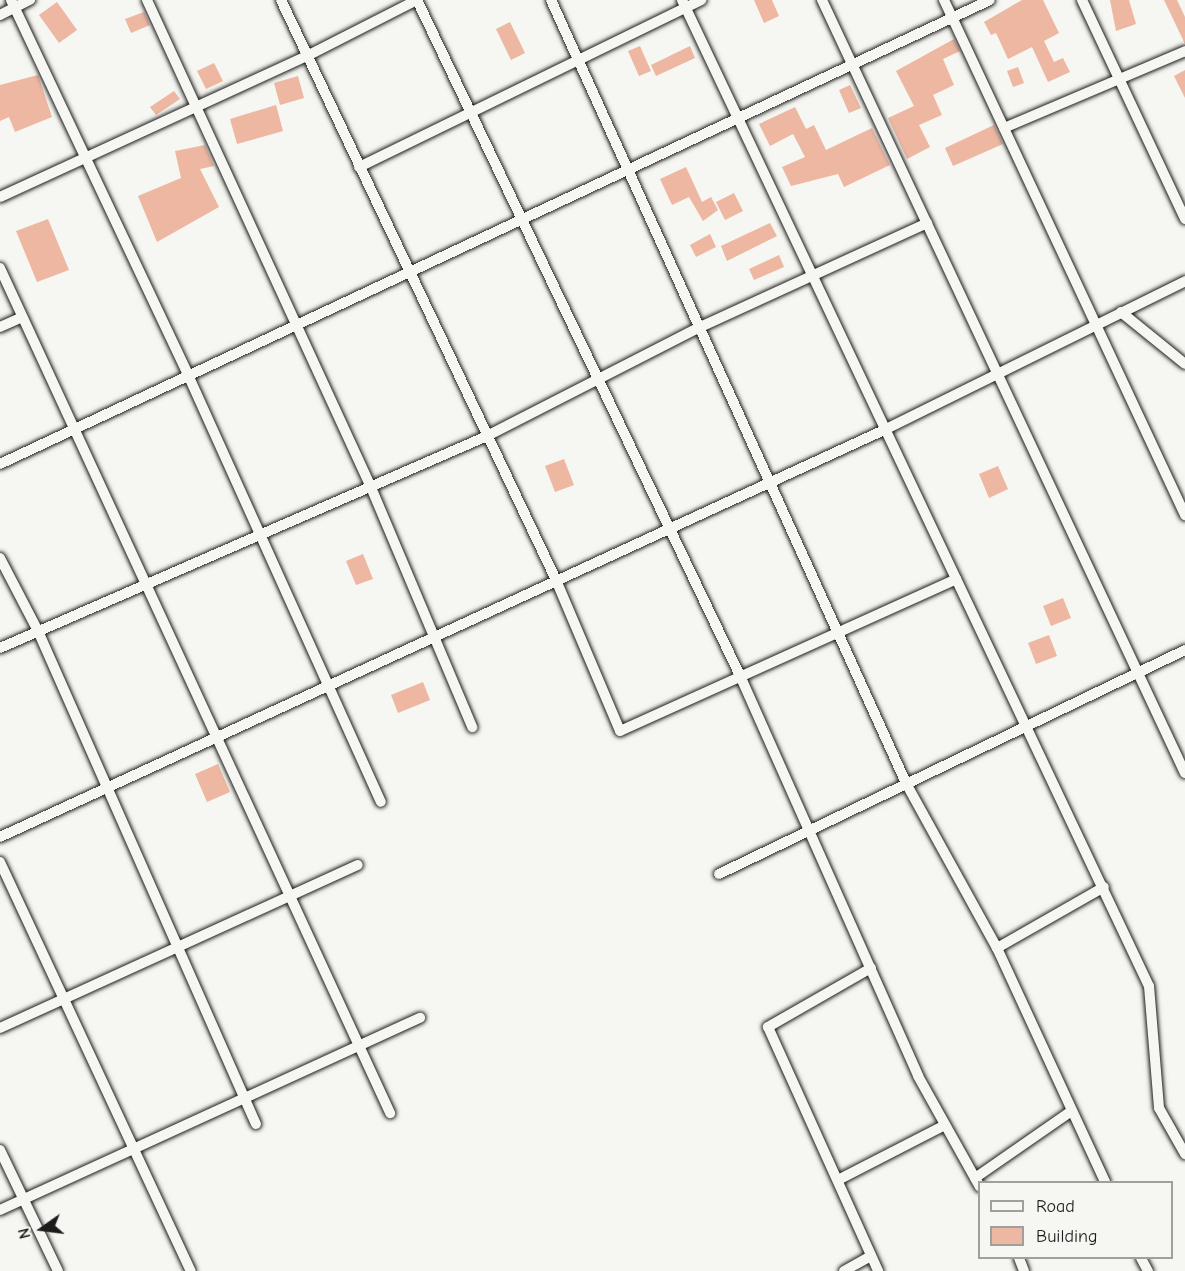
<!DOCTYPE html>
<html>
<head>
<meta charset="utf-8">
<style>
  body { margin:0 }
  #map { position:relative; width:1185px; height:1271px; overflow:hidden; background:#f6f6f2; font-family:"Comic Neue",sans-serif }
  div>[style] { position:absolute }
  .building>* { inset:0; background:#edb7a1 }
  .roads { filter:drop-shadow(0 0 2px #1c1c1c) drop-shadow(0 0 2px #1c1c1c) }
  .street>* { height:10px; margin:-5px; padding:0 5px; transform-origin:5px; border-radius:5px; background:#f6f6f2 }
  span { translate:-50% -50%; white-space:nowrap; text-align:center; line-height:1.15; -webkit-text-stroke:5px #f6f6f2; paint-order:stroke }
  .legend { position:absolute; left:978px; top:1181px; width:195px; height:78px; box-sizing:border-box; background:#f6f6f2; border:2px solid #9f9f9c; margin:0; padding:8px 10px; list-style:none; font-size:18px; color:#1c1c1c }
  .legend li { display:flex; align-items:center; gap:12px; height:30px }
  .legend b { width:30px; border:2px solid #9f9f9c }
  .north { position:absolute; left:12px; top:1199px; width:60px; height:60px; -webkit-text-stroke:4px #f6f6f2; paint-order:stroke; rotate:256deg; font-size:16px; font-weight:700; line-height:24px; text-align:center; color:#1c1c1c }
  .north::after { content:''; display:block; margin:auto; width:21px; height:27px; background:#1c1c1c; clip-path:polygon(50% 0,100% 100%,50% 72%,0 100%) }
</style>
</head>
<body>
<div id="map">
  <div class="building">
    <div style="clip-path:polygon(754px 0,772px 0,779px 16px,764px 23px)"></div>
    <div style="clip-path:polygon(1022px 0,1043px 0,1059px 33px,1044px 41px,1054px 62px,1063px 58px,1070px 72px,1048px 82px,1032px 47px,1008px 59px,996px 33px,991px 35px,984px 22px)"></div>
    <div style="clip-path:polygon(1110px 0,1129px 0,1136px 24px,1116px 31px)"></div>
    <div style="clip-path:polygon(1164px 0,1177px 0,1185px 17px,1185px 44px)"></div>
    <div style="clip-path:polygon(57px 2px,77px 30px,59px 43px,39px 15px)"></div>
    <div style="clip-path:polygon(144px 12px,150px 25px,131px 33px,125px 19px)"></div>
    <div style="clip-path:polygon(510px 22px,525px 53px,511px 60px,496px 29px)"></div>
    <div style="clip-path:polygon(954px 39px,960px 51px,943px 59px,954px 85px,933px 95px,942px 115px,919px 125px,930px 147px,907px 159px,888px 118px,914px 106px,896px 71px)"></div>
    <div style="clip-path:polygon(640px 46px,651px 71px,639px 76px,628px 51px)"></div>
    <div style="clip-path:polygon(690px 46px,695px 58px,656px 76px,651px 65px)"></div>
    <div style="clip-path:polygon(214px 63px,223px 81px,206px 89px,197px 71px)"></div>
    <div style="clip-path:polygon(1018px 67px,1024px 83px,1013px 87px,1007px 71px)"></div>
    <div style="clip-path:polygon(1185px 70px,1185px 98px,1174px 76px)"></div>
    <div style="clip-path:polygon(38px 75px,52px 117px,15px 132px,9px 117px,0 121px,0 85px)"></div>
    <div style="clip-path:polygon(298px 76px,304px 98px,280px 105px,274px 83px)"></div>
    <div style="clip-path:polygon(850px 85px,861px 108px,849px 113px,839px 90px)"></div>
    <div style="clip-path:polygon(174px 91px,180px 99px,156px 115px,150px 107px)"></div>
    <div style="clip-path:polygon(276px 105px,283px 131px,237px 144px,230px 119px)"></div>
    <div style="clip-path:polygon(795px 107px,806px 129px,814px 125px,826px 150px,872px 128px,890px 165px,844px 187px,838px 174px,791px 186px,782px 167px,805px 157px,793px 134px,770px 146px,759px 124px)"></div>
    <div style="clip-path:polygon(994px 125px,1003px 144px,953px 166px,945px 148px)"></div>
    <div style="clip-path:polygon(205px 145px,214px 166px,200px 169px,219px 207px,157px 242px,138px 196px,181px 178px,175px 151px)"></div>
    <div style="clip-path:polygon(686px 167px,702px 202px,711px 197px,718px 210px,703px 221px,689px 197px,672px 205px,660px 179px)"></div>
    <div style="clip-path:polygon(734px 193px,743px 211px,725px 220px,716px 202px)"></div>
    <div style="clip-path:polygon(48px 219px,69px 270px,37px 282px,16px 231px)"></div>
    <div style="clip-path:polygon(770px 223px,777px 236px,727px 261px,721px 246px)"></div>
    <div style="clip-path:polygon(710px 234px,716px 247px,696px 257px,690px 245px)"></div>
    <div style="clip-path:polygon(779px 255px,784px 267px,754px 280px,749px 269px)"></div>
    <div style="clip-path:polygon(564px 459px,574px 485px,555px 492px,545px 466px)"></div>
    <div style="clip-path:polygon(998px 466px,1008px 489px,989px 498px,979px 474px)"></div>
    <div style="clip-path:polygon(363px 554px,373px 579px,356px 585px,346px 561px)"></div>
    <div style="clip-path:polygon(1063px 598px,1071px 618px,1051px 626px,1043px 606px)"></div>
    <div style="clip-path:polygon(1049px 635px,1057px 656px,1036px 664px,1028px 643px)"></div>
    <div style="clip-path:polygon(423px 682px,430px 700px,398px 713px,391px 695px)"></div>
    <div style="clip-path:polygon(218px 764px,230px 792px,207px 802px,195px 774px)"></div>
  </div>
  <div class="roads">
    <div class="street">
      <div style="left:11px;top:0;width:417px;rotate:64.7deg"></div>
      <div style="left:189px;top:377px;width:466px;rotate:65.7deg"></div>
      <div style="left:147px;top:0;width:534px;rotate:65.31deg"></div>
      <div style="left:370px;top:485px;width:263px;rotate:67.1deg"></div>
      <div style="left:281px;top:0;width:642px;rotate:64.63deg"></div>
      <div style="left:556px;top:580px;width:164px;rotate:67deg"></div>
      <div style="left:620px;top:731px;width:369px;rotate:-24.3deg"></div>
      <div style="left:417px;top:0;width:754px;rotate:64.45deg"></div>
      <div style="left:742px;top:680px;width:433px;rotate:66deg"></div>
      <div style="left:918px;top:1076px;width:127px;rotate:60.8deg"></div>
      <div style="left:551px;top:0;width:862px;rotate:65.61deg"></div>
      <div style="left:907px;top:785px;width:186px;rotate:61.1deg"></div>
      <div style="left:997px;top:948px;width:258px;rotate:65.2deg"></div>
      <div style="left:682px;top:0;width:1091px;rotate:64.66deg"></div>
      <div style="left:1149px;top:986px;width:122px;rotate:85.3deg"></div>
      <div style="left:1159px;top:1108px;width:53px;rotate:60.5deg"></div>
      <div style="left:822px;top:0;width:854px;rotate:64.85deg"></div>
      <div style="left:944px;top:0;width:569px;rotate:64.92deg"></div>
      <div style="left:1082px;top:0;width:242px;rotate:64.8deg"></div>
      <div style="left:0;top:15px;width:34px;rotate:-27deg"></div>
      <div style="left:1004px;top:128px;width:197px;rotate:-23deg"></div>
      <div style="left:359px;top:167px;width:381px;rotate:-26deg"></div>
      <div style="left:0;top:197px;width:338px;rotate:-24.7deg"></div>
      <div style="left:307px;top:56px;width:123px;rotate:-27deg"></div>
      <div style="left:0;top:268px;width:931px;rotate:65.22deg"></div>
      <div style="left:1121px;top:312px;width:82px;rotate:39.1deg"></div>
      <div style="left:0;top:327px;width:24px;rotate:-24deg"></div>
      <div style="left:0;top:464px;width:1093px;rotate:-25.11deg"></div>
      <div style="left:0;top:558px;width:82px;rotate:62.5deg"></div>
      <div style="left:38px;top:631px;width:539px;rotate:66.15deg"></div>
      <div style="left:0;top:648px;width:531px;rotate:-23.52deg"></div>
      <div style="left:487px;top:436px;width:237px;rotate:-27.1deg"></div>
      <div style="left:698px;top:328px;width:252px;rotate:-24.6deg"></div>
      <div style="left:0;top:837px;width:973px;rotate:-24.72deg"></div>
      <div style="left:884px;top:430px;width:336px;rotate:-26.3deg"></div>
      <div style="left:0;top:862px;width:451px;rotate:65deg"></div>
      <div style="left:719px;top:874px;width:517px;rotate:-25.67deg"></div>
      <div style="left:997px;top:948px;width:123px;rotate:-29.7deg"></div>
      <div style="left:871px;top:968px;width:119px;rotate:150.2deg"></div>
      <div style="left:768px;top:1027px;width:268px;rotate:65.7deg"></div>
      <div style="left:0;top:1028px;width:393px;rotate:-24.5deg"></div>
      <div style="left:0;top:1150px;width:134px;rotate:64.4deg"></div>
      <div style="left:975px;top:1178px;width:116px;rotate:-34.8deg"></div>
      <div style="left:838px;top:1180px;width:120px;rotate:-27.2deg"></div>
      <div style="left:0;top:1210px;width:462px;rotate:-24.6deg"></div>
      <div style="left:1019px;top:1258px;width:14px;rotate:69deg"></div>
      <div style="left:1141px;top:1258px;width:15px;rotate:62deg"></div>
      <div style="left:844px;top:1271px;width:31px;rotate:-29deg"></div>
    </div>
  </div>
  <ul class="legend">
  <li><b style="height:8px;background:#f6f6f2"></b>Road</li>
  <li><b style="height:16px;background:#edb7a1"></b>Building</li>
  </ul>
  <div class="north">N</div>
</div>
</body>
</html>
